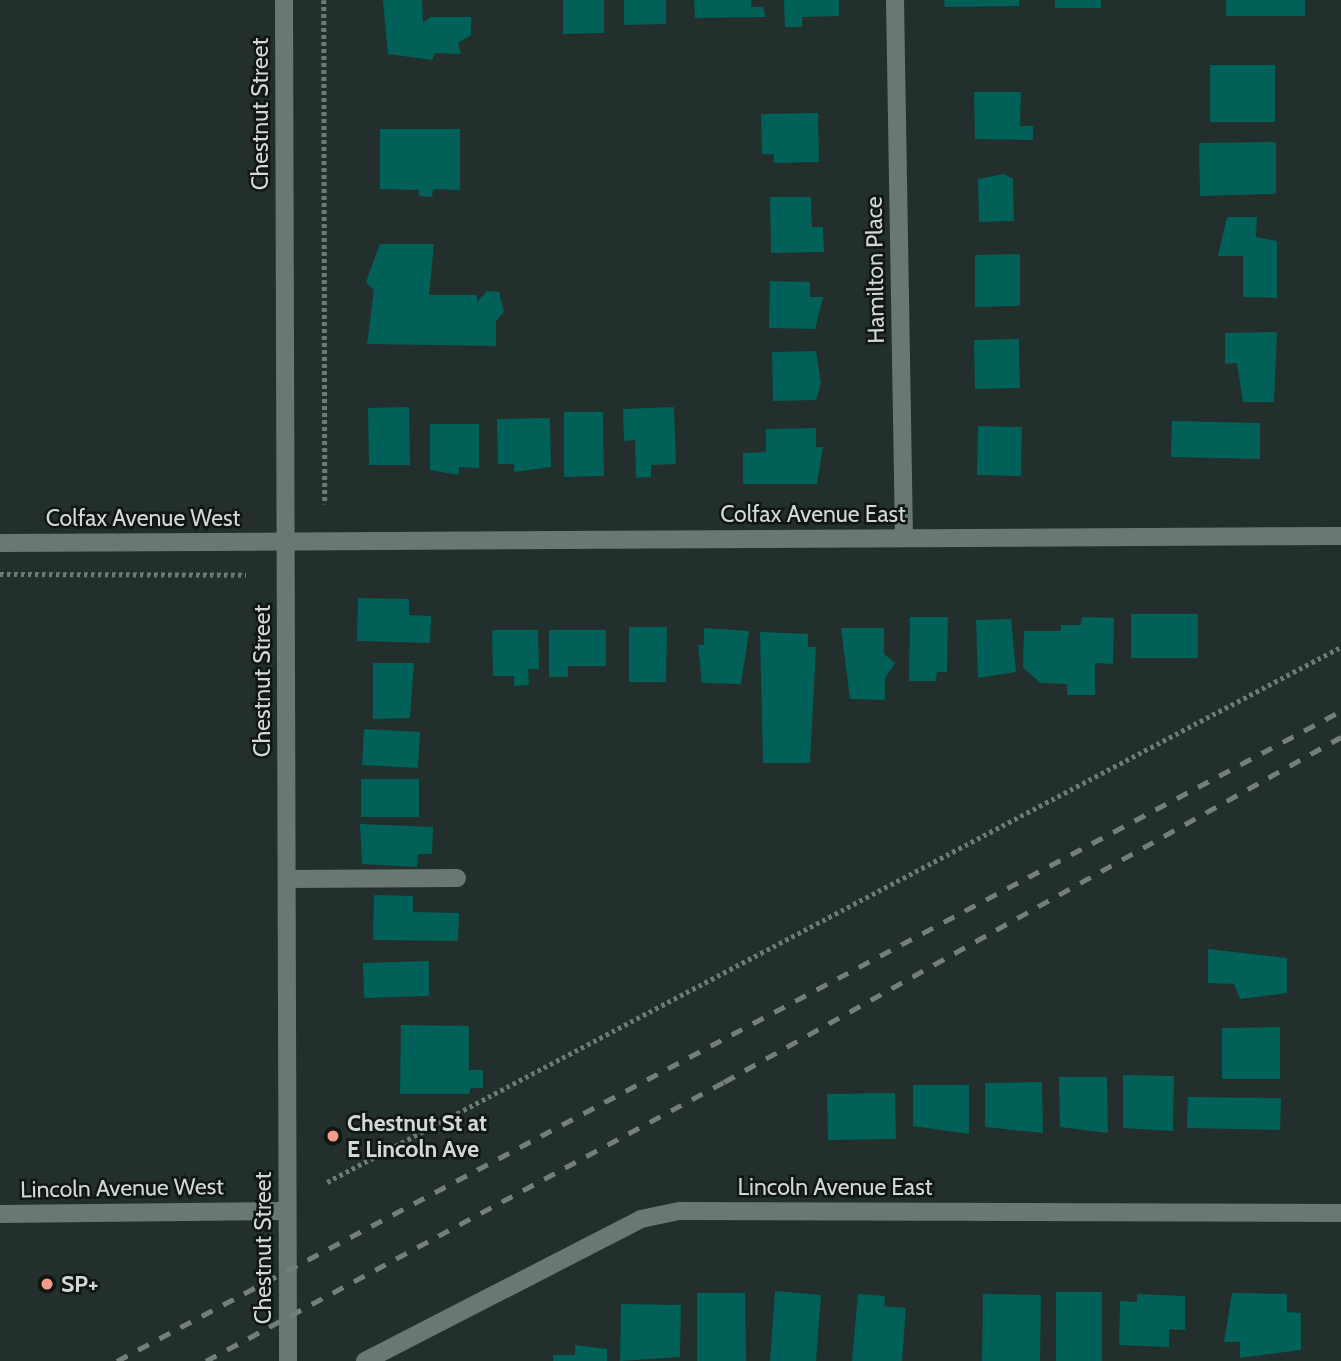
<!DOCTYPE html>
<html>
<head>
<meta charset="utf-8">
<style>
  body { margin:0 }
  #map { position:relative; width:1341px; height:1361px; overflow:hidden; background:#232f2d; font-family:Cabin,sans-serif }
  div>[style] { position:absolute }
  .building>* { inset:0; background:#016057 }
  .path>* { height:4.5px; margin-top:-2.25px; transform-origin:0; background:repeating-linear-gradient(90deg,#6f7977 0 3.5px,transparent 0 7px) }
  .minor>* { height:18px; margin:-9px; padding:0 9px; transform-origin:9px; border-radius:9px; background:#697875 }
  .rail>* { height:5px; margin-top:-2.5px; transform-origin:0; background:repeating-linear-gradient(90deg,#747e7c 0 12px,transparent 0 24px) }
  .dots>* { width:19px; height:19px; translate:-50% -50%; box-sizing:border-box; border:4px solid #111615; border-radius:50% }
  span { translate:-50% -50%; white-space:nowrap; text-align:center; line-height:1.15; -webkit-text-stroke:5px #111615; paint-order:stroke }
  .street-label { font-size:23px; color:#d1d9d8 }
  .poi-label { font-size:23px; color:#d1d9d8; font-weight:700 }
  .left { translate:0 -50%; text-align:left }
</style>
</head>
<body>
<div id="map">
  <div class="building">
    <div style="clip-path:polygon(383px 0,422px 0,423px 23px,430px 17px,471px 17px,471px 35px,458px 43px,461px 54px,435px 53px,432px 60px,388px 54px)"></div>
    <div style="clip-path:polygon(563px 0,604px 0,604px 33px,563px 34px)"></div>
    <div style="clip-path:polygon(624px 0,666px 0,666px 24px,624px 25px)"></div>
    <div style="clip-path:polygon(694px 0,751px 0,751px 7px,763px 7px,766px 17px,695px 18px)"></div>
    <div style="clip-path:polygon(784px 0,839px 0,839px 16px,802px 17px,802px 27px,785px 27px)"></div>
    <div style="clip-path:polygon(944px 0,1019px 0,1019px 6px,945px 7px)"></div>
    <div style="clip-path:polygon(1055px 0,1101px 0,1101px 8px,1055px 8px)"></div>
    <div style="clip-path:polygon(1226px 0,1305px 0,1305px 16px,1226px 16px)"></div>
    <div style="clip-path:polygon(1210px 65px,1275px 65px,1275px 122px,1210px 122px)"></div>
    <div style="clip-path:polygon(974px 92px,1021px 92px,1020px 126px,1033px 126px,1033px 140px,975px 139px)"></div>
    <div style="clip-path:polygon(818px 113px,819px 162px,774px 163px,774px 154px,762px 154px,761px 114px)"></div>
    <div style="clip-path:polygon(380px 129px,460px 129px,460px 190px,433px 189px,432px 197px,419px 196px,419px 190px,380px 189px)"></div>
    <div style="clip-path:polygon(1276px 142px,1276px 194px,1200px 196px,1199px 143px)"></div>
    <div style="clip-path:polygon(1004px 174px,1013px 179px,1014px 221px,979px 222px,978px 179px)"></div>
    <div style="clip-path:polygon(770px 197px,811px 197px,812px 227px,823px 227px,824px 252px,771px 253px)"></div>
    <div style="clip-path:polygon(1227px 217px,1257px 217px,1256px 237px,1277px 241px,1277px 298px,1243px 297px,1243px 256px,1218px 256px)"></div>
    <div style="clip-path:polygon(380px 244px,434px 244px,429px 295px,477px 295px,477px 302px,487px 291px,499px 292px,504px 312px,496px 321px,496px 346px,367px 344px,374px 290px,366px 282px)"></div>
    <div style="clip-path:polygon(1020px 254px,1020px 306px,975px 307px,975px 255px)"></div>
    <div style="clip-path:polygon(770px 281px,810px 282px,810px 297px,823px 297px,815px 329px,769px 328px)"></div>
    <div style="clip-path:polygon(1277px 332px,1274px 402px,1243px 402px,1237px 363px,1225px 364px,1225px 333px)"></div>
    <div style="clip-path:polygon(1019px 339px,1020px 388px,975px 389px,974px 340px)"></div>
    <div style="clip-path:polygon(816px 351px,821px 383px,816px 400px,773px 401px,772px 352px)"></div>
    <div style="clip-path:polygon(409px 407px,410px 465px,369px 465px,368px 408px)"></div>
    <div style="clip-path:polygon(674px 407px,676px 464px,651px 465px,651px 477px,636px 478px,635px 440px,624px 441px,623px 409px)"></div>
    <div style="clip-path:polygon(564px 412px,603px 412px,604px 476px,564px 477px)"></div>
    <div style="clip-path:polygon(550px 418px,551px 467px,514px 472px,514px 464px,498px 464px,497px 419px)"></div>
    <div style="clip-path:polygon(1172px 421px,1260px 423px,1260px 459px,1171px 457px)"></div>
    <div style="clip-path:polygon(430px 424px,479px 424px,479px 468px,459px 467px,459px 475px,430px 470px)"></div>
    <div style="clip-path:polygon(978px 426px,1022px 427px,1021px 476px,977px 475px)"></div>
    <div style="clip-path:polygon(816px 428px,816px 447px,823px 447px,817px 484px,743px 484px,743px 453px,766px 452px,766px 429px)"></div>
    <div style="clip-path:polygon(358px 598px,409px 599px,409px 615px,431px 616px,430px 643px,357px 641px)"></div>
    <div style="clip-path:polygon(1131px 614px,1198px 614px,1198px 658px,1131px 658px)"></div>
    <div style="clip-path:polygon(910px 617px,948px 617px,947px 672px,937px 672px,936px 681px,909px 681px)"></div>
    <div style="clip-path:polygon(1082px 617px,1114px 618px,1113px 664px,1095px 663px,1095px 695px,1067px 695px,1067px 684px,1040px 683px,1023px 667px,1024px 631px,1061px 631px,1061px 625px,1081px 625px)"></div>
    <div style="clip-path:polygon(1011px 619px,1016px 672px,978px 678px,976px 620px)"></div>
    <div style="clip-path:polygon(629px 627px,667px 627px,666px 682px,629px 682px)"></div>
    <div style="clip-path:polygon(704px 628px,749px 631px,741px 684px,702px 683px,698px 645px,704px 645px)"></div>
    <div style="clip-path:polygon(841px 628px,884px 628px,884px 654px,895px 663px,885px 678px,885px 700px,850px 699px)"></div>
    <div style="clip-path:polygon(492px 630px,538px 630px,539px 669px,528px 669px,529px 685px,514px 686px,514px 676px,493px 676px)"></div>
    <div style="clip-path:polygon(549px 630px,606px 630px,606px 666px,568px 666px,568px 677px,549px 677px)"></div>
    <div style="clip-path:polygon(760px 632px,808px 634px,808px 647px,816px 647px,810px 763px,763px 763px)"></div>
    <div style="clip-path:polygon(373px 663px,414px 663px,410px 718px,373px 719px)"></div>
    <div style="clip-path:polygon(364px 729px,420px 732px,418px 768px,362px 765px)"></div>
    <div style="clip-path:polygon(361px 779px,419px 779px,419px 817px,361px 817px)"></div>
    <div style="clip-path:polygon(360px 824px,433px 827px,432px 854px,418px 854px,417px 867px,362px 864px)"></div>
    <div style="clip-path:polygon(374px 895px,413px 896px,413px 912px,459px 913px,458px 941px,373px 940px)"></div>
    <div style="clip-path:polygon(1208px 949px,1287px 958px,1287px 993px,1240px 999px,1234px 984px,1208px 983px)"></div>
    <div style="clip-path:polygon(429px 961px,429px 996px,364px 998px,363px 963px)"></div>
    <div style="clip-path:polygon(401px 1025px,469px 1026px,469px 1070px,483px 1070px,483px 1088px,471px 1088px,469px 1094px,400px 1094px)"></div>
    <div style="clip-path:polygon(1280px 1027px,1280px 1079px,1222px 1079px,1222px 1028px)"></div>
    <div style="clip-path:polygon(1123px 1075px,1174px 1076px,1173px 1131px,1123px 1128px)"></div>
    <div style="clip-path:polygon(1059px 1077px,1107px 1077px,1108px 1133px,1060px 1127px)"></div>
    <div style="clip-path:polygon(1042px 1082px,1043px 1133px,985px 1127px,985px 1083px)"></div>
    <div style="clip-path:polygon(913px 1085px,969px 1085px,969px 1134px,913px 1126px)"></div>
    <div style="clip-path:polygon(895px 1093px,896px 1139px,828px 1140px,827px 1094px)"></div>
    <div style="clip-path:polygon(1188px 1097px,1281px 1098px,1280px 1130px,1187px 1128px)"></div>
    <div style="clip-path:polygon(775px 1291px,821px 1295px,816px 1361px,770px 1361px)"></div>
    <div style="clip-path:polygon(1056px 1292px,1102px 1292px,1102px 1361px,1056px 1361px)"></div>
    <div style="clip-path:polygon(697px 1293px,745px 1293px,746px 1361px,697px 1361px)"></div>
    <div style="clip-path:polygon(1232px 1293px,1287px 1294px,1287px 1312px,1301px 1313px,1301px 1350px,1240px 1358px,1240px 1342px,1224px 1342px)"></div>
    <div style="clip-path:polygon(858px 1294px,885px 1296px,884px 1306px,906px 1308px,902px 1361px,852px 1361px)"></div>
    <div style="clip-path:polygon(983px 1294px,1041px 1295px,1040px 1361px,982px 1361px)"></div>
    <div style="clip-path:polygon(1137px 1294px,1185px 1296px,1185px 1330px,1169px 1329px,1169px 1347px,1119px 1345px,1120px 1301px,1137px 1302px)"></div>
    <div style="clip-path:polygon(621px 1304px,681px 1305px,680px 1357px,620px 1361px)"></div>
    <div style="clip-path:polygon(575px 1345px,607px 1349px,607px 1361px,553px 1361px,553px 1355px,575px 1355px)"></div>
  </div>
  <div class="path">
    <div style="left:324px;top:0;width:504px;rotate:89.89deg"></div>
    <div style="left:0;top:574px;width:246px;rotate:0.2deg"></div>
    <div style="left:327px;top:1182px;width:1146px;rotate:-27.82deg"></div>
  </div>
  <div class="minor">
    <div style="left:284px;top:0;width:1361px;rotate:89.83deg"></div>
    <div style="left:895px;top:0;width:538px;rotate:89.04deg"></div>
    <div style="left:0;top:543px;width:1341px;rotate:-0.3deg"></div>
    <div style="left:287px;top:879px;width:170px;rotate:-0.3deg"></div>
    <div style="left:0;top:1214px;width:287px;rotate:-0.6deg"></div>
    <div style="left:365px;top:1361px;width:310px;rotate:-27.2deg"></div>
    <div style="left:641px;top:1219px;width:40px;rotate:-12deg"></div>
    <div style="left:680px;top:1211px;width:661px;rotate:0.17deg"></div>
  </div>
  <div class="rail">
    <div style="left:117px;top:1361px;width:1386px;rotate:-27.97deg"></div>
    <div style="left:206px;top:1361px;width:588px;rotate:-28.31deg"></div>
    <div style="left:724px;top:1082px;width:707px;rotate:-29.21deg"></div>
  </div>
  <div class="dots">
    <div style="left:333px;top:1136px;background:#f49e89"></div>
    <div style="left:47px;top:1284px;background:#f49e89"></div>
  </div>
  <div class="street-label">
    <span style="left:260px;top:114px;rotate:-90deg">Chestnut Street</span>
    <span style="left:875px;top:270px;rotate:-91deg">Hamilton Place</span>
    <span style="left:813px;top:514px">Colfax Avenue East</span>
    <span style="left:143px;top:518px">Colfax Avenue West</span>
    <span style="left:262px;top:681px;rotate:-90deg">Chestnut Street</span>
    <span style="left:835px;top:1187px">Lincoln Avenue East</span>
    <span style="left:122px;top:1188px;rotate:-1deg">Lincoln Avenue West</span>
    <span style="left:263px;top:1248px;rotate:-90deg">Chestnut Street</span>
  </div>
  <div class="poi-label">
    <span class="left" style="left:347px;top:1136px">Chestnut St at<br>E Lincoln Ave</span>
    <span class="left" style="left:61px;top:1284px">SP+</span>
  </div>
</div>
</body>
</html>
